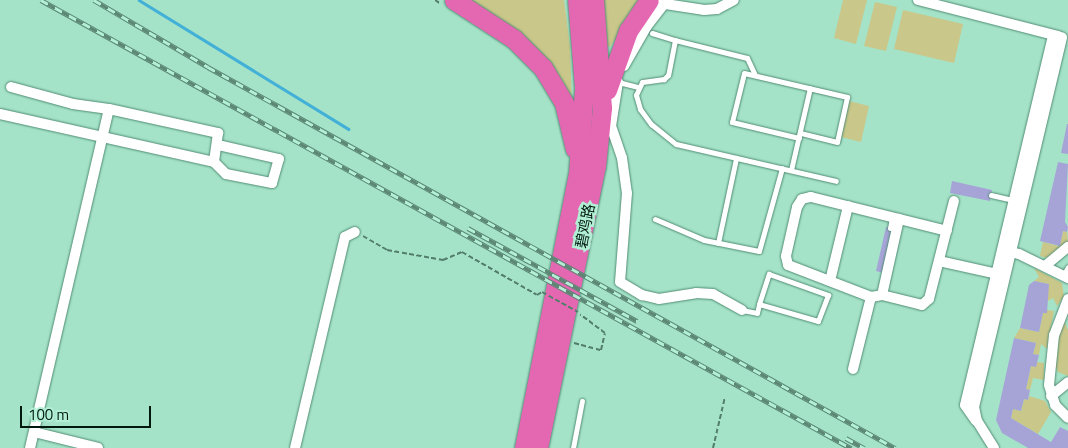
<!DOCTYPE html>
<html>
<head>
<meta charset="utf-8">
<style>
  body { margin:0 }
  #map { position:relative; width:1068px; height:448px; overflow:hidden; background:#a5e3c8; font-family:"Titillium Web","Noto Sans SC",sans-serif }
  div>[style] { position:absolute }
  .green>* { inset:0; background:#c9c789 }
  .stream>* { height:2.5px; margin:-1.25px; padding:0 1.25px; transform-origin:1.25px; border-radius:1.25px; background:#43b0d7 }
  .building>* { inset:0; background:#a6a4d7 }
  .path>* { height:2px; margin-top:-1px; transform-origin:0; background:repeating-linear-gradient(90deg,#527d6b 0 5px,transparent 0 7.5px) }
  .roads { filter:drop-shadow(0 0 1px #518d75) drop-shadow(0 0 1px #518d75) }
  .lane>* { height:5px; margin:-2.5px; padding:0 2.5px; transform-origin:2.5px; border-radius:2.5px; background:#fff }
  .street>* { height:10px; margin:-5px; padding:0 5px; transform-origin:5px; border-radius:5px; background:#fff }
  .highway>* { height:19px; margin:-9.5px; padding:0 9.5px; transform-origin:9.5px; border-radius:9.5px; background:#e467b1 }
  .rail>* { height:4.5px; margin-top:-2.25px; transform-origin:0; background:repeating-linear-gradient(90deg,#b2f0d5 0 8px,#5b8774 0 16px); box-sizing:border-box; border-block:1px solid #5b8774 }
  .path-bridge>* { height:2px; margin-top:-1px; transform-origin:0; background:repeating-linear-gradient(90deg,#527d6b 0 5px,transparent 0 7.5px) }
  span { translate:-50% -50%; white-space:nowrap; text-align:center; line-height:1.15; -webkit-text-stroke:5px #b2f0d5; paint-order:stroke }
  .street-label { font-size:15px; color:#01180f }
  .scale { position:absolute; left:20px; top:406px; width:131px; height:22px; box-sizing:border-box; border:2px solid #01180f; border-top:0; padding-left:6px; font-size:15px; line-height:18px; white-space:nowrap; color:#01180f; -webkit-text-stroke:4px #b2f0d5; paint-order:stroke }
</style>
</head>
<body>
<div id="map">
  <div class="green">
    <div style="clip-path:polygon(461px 0,564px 0,570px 46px,572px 104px)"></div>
    <div style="clip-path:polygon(603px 0,641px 0,610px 47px,607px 46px)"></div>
    <div style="clip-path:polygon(843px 0,867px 0,856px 44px,834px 38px)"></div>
    <div style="clip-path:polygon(875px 2px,897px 7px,886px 51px,864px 46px)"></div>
    <div style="clip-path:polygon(903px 10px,963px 24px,954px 63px,894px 49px)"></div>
    <div style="clip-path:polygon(849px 101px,869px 106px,861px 142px,841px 137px)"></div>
    <div style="clip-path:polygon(1063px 231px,1067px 232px,1068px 242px,1062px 252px,1050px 259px,1040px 256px,1043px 242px,1059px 246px)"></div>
    <div style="clip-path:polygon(1034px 268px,1062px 283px,1064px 297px,1057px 306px,1053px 298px,1045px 303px,1049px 284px,1034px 281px,1039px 277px)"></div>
    <div style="clip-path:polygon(1047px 310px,1054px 311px,1047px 349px,1041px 344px,1039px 355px,1033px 354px,1036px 343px,1014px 338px,1020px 328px,1039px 332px,1043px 313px,1047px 313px)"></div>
    <div style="clip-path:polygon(1064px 320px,1068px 330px,1068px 376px,1058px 372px,1055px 366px,1057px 340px)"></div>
    <div style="clip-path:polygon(1037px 362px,1044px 363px,1044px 380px,1033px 378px,1030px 390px,1026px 389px,1031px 366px)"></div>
    <div style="clip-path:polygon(1029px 396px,1045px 401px,1051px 412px,1038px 434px,1011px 418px,1013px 409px,1021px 411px,1024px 399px,1028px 400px)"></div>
  </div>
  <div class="stream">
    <div style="left:139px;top:0;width:246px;rotate:31.6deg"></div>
  </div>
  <div class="building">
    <div style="clip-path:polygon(1067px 124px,1068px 124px,1068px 154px,1061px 153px)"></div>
    <div style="clip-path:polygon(1058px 162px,1068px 164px,1065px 222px,1068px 227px,1067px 232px,1063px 231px,1060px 246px,1040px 241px)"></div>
    <div style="clip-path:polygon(952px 181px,992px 190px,990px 201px,950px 193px)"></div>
    <div style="clip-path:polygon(886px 227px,895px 229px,884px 273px,876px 271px)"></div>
    <div style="clip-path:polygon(1034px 281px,1049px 284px,1047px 313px,1043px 313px,1039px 332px,1020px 328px,1029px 285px)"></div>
    <div style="clip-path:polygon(1014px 338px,1036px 343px,1033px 354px,1039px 355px,1036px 367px,1031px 366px,1026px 389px,1030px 390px,1028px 400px,1024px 399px,1021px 411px,1013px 409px,1011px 418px,1051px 442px,1060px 427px,1068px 431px,1068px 448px,1028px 448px,1002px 433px,996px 420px)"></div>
  </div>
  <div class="path">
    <div style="left:435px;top:0;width:7px;rotate:34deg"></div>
    <div style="left:363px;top:236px;width:28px;rotate:30deg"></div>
    <div style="left:387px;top:250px;width:57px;rotate:10.1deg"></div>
    <div style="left:443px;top:260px;width:21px;rotate:-23deg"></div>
    <div style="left:462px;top:252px;width:86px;rotate:29.8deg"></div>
    <div style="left:537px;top:295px;width:6px;rotate:-31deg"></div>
    <div style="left:574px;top:343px;width:28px;rotate:15deg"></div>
    <div style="left:601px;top:350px;width:17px;rotate:-77deg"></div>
    <div style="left:605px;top:333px;width:31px;rotate:-143deg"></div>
    <div style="left:713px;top:448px;width:52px;rotate:-76.8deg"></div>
  </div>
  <div class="roads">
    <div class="lane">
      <div style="left:652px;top:33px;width:24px;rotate:17deg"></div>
      <div style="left:755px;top:75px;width:19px;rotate:-115deg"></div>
      <div style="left:747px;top:58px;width:74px;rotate:-166deg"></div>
      <div style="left:675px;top:40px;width:36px;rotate:101deg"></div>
      <div style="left:668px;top:75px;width:6px;rotate:135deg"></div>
      <div style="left:664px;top:79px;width:22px;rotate:172deg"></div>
      <div style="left:642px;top:82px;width:14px;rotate:115deg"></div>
      <div style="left:636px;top:95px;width:15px;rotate:74deg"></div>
      <div style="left:640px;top:109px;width:19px;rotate:54deg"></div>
      <div style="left:651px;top:124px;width:32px;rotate:39deg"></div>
      <div style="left:676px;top:144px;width:164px;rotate:13deg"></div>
      <div style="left:618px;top:82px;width:21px;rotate:14deg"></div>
      <div style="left:799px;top:138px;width:69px;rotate:-166.6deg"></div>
      <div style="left:732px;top:122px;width:50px;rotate:-76.2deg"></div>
      <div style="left:744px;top:73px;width:106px;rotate:13.1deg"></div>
      <div style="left:847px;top:97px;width:46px;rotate:102.5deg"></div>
      <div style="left:837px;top:142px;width:38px;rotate:-166deg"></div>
      <div style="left:791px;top:170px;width:84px;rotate:-77deg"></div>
      <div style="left:991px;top:195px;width:23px;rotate:13deg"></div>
      <div style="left:655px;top:219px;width:53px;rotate:23.2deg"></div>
      <div style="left:704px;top:240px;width:56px;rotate:11.3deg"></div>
      <div style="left:759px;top:251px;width:86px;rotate:-74.5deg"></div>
      <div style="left:890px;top:228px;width:10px;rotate:-79deg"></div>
      <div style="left:718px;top:243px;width:87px;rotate:-78deg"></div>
      <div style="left:1063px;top:276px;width:10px;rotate:-61deg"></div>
      <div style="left:742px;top:310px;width:15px;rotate:11deg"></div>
      <div style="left:757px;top:313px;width:9px;rotate:-77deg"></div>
      <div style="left:759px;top:304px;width:32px;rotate:-72deg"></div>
      <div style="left:769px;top:274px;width:63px;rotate:19.6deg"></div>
      <div style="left:828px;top:295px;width:28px;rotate:111deg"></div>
      <div style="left:818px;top:321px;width:61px;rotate:-163.9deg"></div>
      <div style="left:573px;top:448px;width:48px;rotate:-79.2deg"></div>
    </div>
    <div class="street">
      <div style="left:918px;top:0;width:145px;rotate:14.4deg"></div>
      <div style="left:659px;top:3px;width:46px;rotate:8.8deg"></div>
      <div style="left:704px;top:10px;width:13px;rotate:-4deg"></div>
      <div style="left:717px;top:9px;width:19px;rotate:-28deg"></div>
      <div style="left:624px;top:66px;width:46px;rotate:-60.1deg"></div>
      <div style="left:647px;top:26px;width:33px;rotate:-52deg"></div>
      <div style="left:618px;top:82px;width:45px;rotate:99deg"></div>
      <div style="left:611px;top:126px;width:34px;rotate:71deg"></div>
      <div style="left:622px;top:158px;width:35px;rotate:82deg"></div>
      <div style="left:627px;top:193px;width:89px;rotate:94.5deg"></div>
      <div style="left:620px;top:282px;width:26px;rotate:31deg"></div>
      <div style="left:642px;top:295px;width:17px;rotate:13deg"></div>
      <div style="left:659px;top:299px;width:37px;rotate:-9deg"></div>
      <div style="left:696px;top:293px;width:17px;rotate:3deg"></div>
      <div style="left:713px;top:294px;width:33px;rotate:29deg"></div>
      <div style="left:11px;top:87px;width:64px;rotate:15.3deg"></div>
      <div style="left:73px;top:104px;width:36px;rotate:8deg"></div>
      <div style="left:0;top:114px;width:219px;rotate:12.6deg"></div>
      <div style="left:1005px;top:251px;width:14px;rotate:12deg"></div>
      <div style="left:1019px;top:254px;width:55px;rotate:26.1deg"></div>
      <div style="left:939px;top:261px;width:65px;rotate:12.5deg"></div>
      <div style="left:1045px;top:266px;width:30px;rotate:-40deg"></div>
      <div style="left:830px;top:281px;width:77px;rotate:-76.5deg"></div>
      <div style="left:882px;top:295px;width:78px;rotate:-77.4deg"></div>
      <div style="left:871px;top:297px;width:89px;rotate:-158.9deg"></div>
      <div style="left:788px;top:265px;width:9px;rotate:-103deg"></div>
      <div style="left:786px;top:256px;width:50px;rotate:-77.3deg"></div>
      <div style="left:797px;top:207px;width:9px;rotate:-58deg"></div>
      <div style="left:802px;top:199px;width:9px;rotate:-13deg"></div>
      <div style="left:811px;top:197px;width:140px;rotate:14deg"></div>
      <div style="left:1068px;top:299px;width:39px;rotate:111deg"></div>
      <div style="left:1054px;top:335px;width:50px;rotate:95.7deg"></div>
      <div style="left:1049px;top:385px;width:21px;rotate:73deg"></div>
      <div style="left:1055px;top:405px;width:18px;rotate:45deg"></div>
      <div style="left:853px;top:369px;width:74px;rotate:-76deg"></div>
      <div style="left:871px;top:297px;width:11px;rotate:-10deg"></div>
      <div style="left:882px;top:295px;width:41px;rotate:14deg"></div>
      <div style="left:922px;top:305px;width:9px;rotate:-41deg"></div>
      <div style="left:929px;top:299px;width:101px;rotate:-75.7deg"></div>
      <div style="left:1051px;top:396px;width:22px;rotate:-39deg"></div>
      <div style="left:976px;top:421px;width:19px;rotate:-125deg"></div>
      <div style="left:965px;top:405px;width:380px;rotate:-76.6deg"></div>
      <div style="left:34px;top:432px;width:66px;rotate:14deg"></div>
      <div style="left:30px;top:448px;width:348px;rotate:-76.9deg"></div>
      <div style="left:109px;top:109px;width:112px;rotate:12.4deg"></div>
      <div style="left:218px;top:133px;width:29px;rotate:98deg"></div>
      <div style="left:214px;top:162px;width:17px;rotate:45deg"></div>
      <div style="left:226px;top:174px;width:47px;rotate:11.1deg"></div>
      <div style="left:272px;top:183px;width:25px;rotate:-74deg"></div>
      <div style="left:279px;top:159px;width:63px;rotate:-167.1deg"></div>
      <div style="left:295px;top:448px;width:217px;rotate:-76.7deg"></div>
      <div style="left:345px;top:237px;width:11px;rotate:-27deg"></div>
      <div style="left:994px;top:448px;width:32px;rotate:-122deg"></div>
      <div style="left:977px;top:421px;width:14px;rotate:-102deg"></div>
      <div style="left:974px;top:407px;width:380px;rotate:-76.6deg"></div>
    </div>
    <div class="highway">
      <div style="left:454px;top:0;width:72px;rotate:33deg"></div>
      <div style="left:514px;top:39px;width:41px;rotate:45deg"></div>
      <div style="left:543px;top:68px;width:41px;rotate:59deg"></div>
      <div style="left:564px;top:103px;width:47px;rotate:76.6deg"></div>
      <div style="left:607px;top:90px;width:63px;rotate:-70.4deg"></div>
      <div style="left:628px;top:31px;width:37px;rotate:-56deg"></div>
      <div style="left:524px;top:448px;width:279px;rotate:-78.9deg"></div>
      <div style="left:578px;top:174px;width:86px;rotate:-86deg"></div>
      <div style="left:584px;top:88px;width:88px;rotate:-94.5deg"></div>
      <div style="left:538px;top:448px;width:288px;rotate:-78.4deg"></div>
      <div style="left:596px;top:166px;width:58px;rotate:-84.1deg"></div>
      <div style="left:602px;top:108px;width:108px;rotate:-94.2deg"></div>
    </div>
  </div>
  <div class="rail">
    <div style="left:41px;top:0;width:926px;rotate:28.95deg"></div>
    <div style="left:94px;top:0;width:132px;rotate:30.4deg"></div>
    <div style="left:208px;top:67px;width:786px;rotate:29.01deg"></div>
    <div style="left:468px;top:228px;width:193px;rotate:28.8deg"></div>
    <div style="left:846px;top:438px;width:21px;rotate:29deg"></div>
  </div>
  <div class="path-bridge">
    <div style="left:542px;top:292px;width:41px;rotate:29.1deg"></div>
  </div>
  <div class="street-label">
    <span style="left:585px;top:226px;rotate:-79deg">碧鸡路</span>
  </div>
  <div class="scale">100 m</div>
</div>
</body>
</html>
